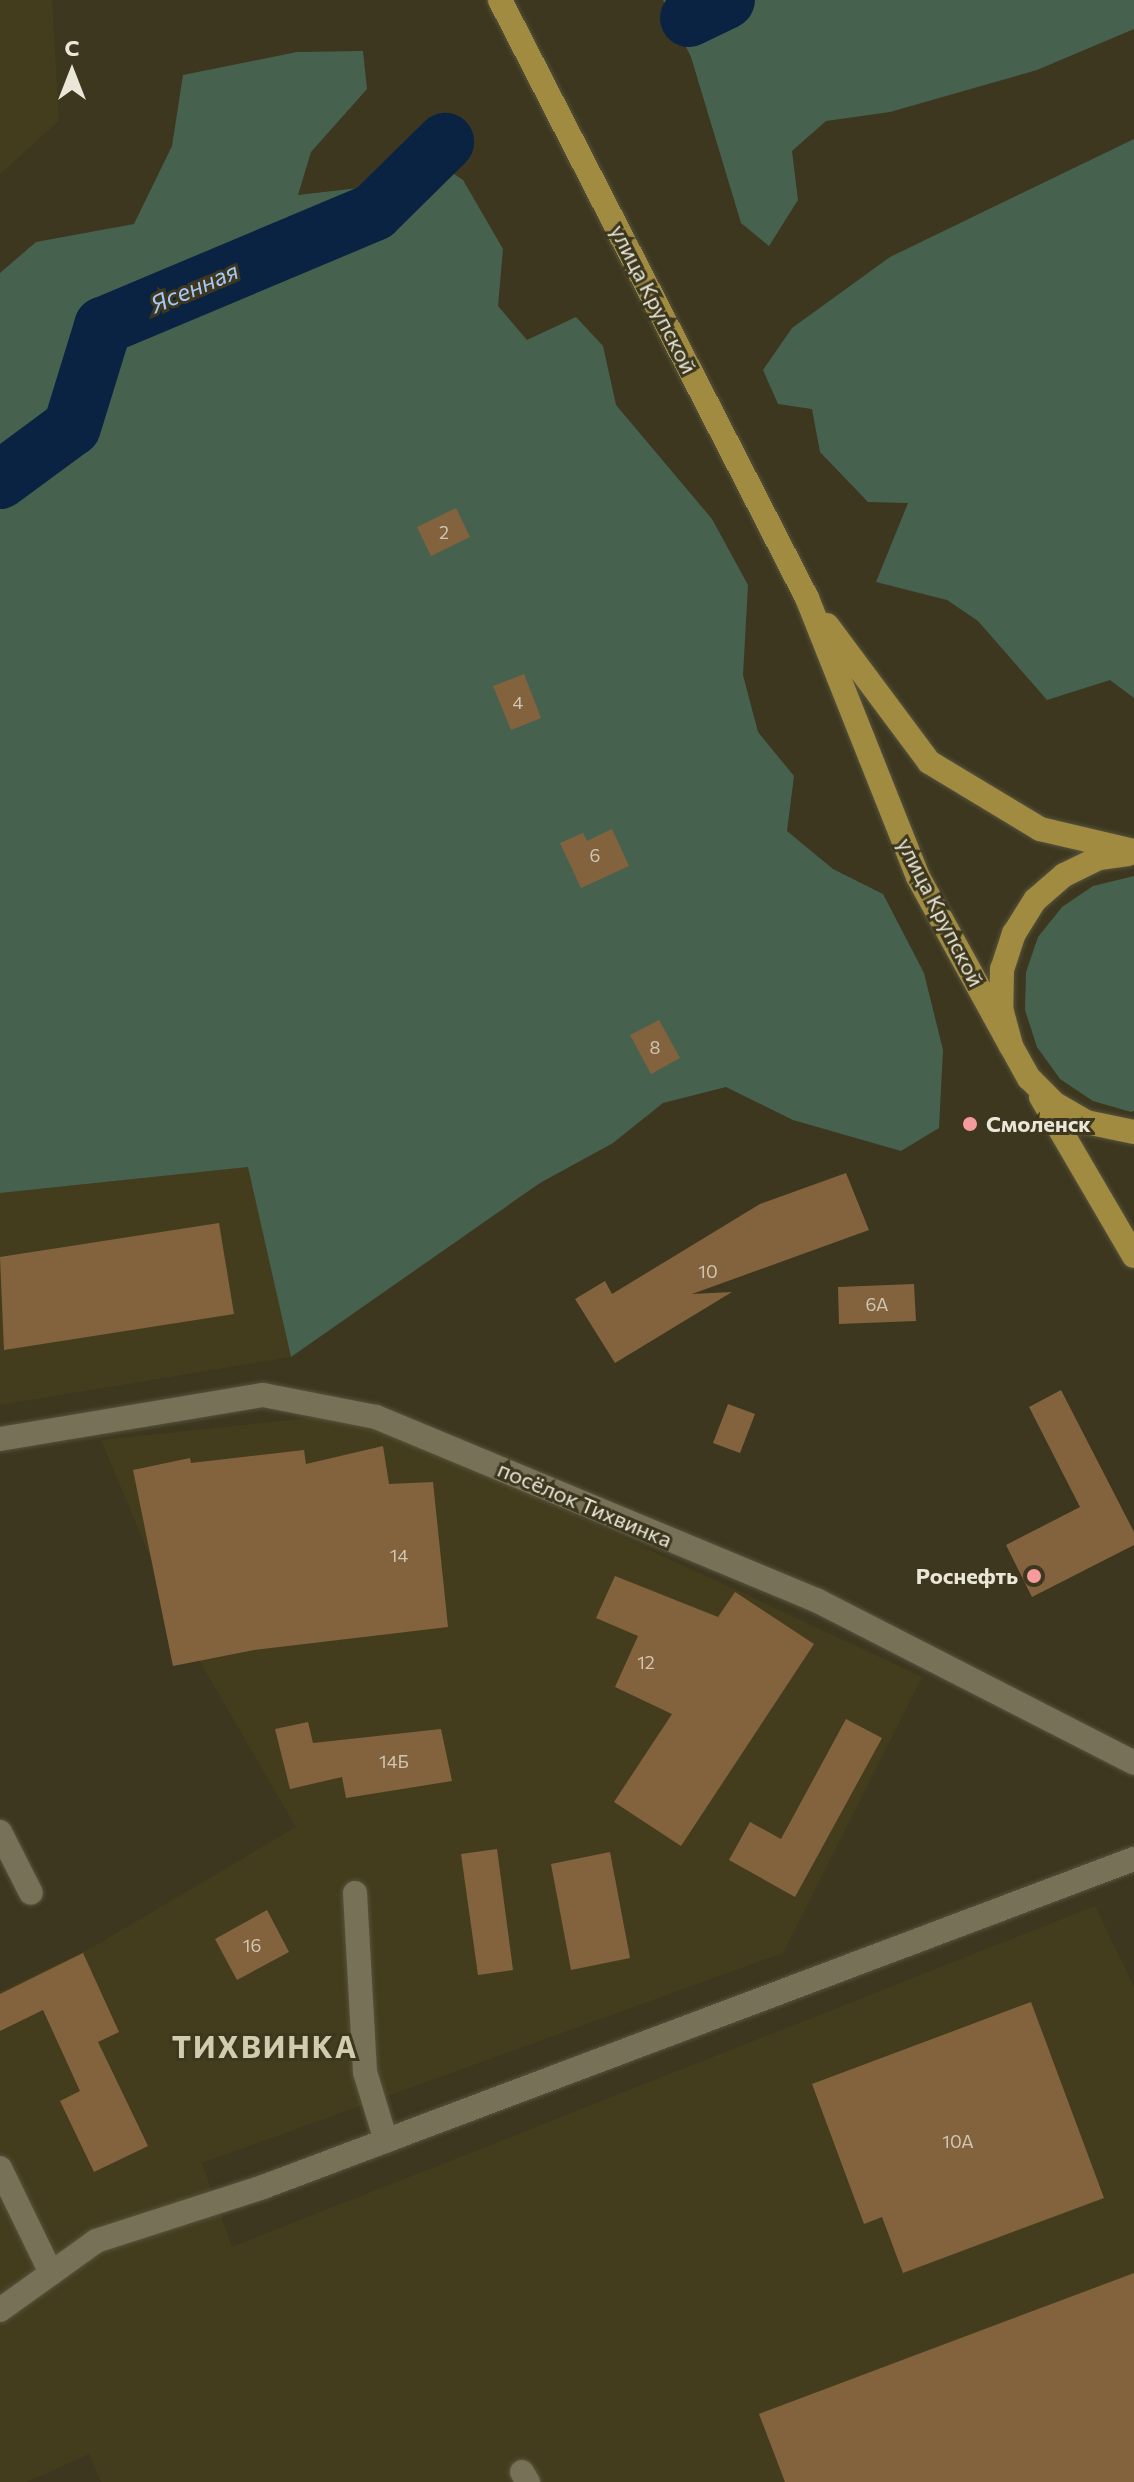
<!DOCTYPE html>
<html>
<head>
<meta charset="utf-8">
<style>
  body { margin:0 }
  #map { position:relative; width:1134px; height:2482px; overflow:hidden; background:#3c371e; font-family:Commissioner,sans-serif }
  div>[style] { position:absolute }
  .built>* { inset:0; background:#443d1d }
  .green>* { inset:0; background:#47614f }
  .river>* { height:58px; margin:-29px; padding:0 29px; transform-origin:29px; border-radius:29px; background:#0b2343 }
  .building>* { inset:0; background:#83633e }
  .roads { filter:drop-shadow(0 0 2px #57523d) drop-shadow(0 0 2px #57523d) }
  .minor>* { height:24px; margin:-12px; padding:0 12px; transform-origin:12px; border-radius:12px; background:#777157 }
  .major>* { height:24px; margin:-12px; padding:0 12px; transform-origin:12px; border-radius:12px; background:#a08b41 }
  .dots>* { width:22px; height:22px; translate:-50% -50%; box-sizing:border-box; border:4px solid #3c371e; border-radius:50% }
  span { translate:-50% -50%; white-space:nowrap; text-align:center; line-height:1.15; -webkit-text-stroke:6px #3c371e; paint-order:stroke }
  .number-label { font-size:18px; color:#d0c6b2 }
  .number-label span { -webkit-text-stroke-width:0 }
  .street-label { font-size:22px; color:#eae7d8 }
  .poi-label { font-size:22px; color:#eae7d8; font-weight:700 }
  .left { translate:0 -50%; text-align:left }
  .right { translate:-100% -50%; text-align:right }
  .water-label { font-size:24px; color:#a5c8f8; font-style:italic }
  .district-label { font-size:30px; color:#d2ccaf; font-weight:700; letter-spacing:2px }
  .north { position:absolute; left:32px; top:32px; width:80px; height:80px; -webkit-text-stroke:6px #3c371e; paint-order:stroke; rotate:0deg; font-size:22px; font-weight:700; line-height:32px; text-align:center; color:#eae7d8 }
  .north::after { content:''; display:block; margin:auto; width:28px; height:36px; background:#eae7d8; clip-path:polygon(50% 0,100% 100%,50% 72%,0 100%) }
</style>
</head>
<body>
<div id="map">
  <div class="built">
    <div style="clip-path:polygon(0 0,52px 0,59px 121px,0 174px)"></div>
    <div style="clip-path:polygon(249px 1167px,291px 1357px,0 1405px,0 1193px)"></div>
    <div style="clip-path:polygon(357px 1413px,922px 1677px,783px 1953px,202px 2163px,232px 2247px,1095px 1906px,1134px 1987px,1134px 2482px,101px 2482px,89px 2454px,27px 2482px,0 2482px,0 1991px,93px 1947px,296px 1827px,181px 1629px,101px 1440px)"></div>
  </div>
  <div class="green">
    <div style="clip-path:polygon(663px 0,1134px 0,1134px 29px,1037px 70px,890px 112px,826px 121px,792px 151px,798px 200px,769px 246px,741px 223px,691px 57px)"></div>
    <div style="clip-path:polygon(363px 51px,367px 89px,311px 152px,298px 195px,359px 188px,412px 146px,463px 180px,503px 249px,498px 306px,527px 340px,576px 317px,603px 346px,616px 405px,712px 519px,748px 585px,743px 675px,758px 732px,794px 776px,787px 831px,833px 869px,883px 894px,924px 973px,943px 1050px,939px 1128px,901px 1151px,793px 1120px,726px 1087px,663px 1103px,613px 1143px,540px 1183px,291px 1357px,248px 1167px,0 1193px,0 273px,36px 242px,134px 224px,172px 146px,183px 75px,297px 52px)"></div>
    <div style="clip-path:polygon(1134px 139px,1134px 698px,1110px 680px,1047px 700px,978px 621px,947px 600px,876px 582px,908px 503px,868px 502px,820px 452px,812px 409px,778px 404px,763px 370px,792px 328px,890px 257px)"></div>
    <div style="clip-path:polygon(1134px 876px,1134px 1111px,1131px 1112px,1093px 1101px,1060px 1079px,1037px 1047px,1025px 1010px,1026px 972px,1038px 937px,1062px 907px,1093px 886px)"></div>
  </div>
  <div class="river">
    <div style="left:689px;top:18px;width:41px;rotate:-25.9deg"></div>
    <div style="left:0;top:480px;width:89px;rotate:-36.4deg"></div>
    <div style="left:72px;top:427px;width:106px;rotate:-72.9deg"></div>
    <div style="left:103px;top:326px;width:294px;rotate:-22.8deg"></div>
    <div style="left:374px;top:212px;width:100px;rotate:-44.6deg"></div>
  </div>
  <div class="building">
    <div style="clip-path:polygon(456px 508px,470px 537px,431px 556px,417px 527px)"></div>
    <div style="clip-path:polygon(524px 674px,541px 718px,511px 730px,493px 686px)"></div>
    <div style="clip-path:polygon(612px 829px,629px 866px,581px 888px,560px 843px,583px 833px,587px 841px)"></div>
    <div style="clip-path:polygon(659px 1020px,680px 1058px,651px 1074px,630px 1035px)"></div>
    <div style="clip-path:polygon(846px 1173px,869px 1230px,692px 1294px,732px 1292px,615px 1363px,575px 1299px,605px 1281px,612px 1294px,760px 1204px)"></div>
    <div style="clip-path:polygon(219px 1223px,234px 1314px,4px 1350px,0 1257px)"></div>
    <div style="clip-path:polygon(914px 1284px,916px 1321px,839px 1324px,838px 1287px)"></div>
    <div style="clip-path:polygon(1061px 1390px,1134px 1532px,1134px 1545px,1032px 1597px,1006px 1545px,1080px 1507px,1029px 1407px)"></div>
    <div style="clip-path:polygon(728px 1404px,755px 1414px,740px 1453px,713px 1443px)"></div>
    <div style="clip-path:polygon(383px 1446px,389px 1484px,433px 1482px,448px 1627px,254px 1650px,173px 1666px,133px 1470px,190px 1458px,191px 1463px,304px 1450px,306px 1464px)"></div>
    <div style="clip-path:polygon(615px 1576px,718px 1617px,735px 1592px,814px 1644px,681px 1846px,614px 1802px,672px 1714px,615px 1687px,638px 1636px,596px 1618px)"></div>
    <div style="clip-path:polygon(846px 1719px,882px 1738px,795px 1897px,729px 1860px,750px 1822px,781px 1839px)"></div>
    <div style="clip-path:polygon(308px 1722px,313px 1743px,441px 1729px,452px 1781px,346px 1798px,342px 1777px,290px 1789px,275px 1729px)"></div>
    <div style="clip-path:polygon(497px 1849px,513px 1970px,478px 1975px,461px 1854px)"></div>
    <div style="clip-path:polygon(610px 1852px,630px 1958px,571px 1970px,551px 1864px)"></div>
    <div style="clip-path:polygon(267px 1910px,289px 1952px,237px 1980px,215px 1939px)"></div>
    <div style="clip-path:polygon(83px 1953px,119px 2032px,98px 2042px,148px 2146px,94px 2172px,60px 2101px,80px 2091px,43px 2010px,0 2031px,0 1994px)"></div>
    <div style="clip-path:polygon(1031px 2002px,1104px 2198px,903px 2273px,882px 2217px,864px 2224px,812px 2084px)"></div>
    <div style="clip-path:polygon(1134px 2273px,1134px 2482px,785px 2482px,759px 2414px)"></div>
  </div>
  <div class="roads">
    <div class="minor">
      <div style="left:0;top:1439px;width:267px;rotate:-9.5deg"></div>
      <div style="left:263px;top:1395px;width:115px;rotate:11deg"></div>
      <div style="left:376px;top:1417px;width:477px;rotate:22.6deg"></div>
      <div style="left:816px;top:1600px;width:357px;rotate:27.1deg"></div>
      <div style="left:0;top:1832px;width:68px;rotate:63.1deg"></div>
      <div style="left:355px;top:1893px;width:179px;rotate:86.8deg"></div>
      <div style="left:365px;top:2072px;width:72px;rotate:73.1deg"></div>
      <div style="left:0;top:2168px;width:117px;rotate:64.1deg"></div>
      <div style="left:0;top:2310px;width:118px;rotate:-35.7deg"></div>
      <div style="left:96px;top:2241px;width:176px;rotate:-17.9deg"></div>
      <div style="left:263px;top:2187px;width:931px;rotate:-20.64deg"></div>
      <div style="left:522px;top:2472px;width:12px;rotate:59deg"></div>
    </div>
    <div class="major">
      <div style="left:500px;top:0;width:672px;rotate:62.83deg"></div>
      <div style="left:807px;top:598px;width:300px;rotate:68.3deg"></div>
      <div style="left:918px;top:877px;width:193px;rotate:61.2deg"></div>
      <div style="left:827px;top:625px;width:171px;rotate:53.3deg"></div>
      <div style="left:929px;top:762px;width:130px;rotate:31.1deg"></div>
      <div style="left:1040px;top:829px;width:97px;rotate:13.2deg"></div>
      <div style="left:1128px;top:854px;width:29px;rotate:172deg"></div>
      <div style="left:1099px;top:858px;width:39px;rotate:154deg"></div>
      <div style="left:1064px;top:875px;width:38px;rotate:139deg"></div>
      <div style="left:1035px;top:900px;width:39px;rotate:122deg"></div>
      <div style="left:1014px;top:933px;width:38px;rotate:108deg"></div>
      <div style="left:1002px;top:969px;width:39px;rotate:91deg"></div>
      <div style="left:1001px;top:1008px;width:39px;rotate:75deg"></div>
      <div style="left:1011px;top:1046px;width:37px;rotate:61deg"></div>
      <div style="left:1029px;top:1078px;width:37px;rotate:45deg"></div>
      <div style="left:1055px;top:1104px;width:36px;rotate:30deg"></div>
      <div style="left:1086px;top:1122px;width:49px;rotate:11.8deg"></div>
      <div style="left:1041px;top:1097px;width:184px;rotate:59.7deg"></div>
    </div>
  </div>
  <div class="dots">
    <div style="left:970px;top:1124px;background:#f59b9c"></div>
    <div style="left:1034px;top:1576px;background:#f59b9c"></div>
  </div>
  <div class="number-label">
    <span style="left:444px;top:532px">2</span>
    <span style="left:518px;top:702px">4</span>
    <span style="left:595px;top:855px">6</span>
    <span style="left:655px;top:1047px">8</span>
    <span style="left:708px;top:1271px">10</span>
    <span style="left:877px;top:1304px">6А</span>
    <span style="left:399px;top:1555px">14</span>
    <span style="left:646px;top:1662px">12</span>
    <span style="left:394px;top:1761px">14Б</span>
    <span style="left:252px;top:1945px">16</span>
    <span style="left:958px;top:2141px">10А</span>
  </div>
  <div class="street-label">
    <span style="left:654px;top:299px;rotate:63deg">улица Крупской</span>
    <span style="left:941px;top:912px;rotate:63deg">улица Крупской</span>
    <span style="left:585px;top:1504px;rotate:23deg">посёлок Тихвинка</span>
  </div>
  <div class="poi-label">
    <span class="left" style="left:986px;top:1124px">Смоленск</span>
    <span class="right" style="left:1018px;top:1576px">Роснефть</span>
  </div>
  <div class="water-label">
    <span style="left:194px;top:287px;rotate:-23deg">Ясенная</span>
  </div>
  <div class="district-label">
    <span style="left:265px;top:2046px">ТИХВИНКА</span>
  </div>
  <div class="north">С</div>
</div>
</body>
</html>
